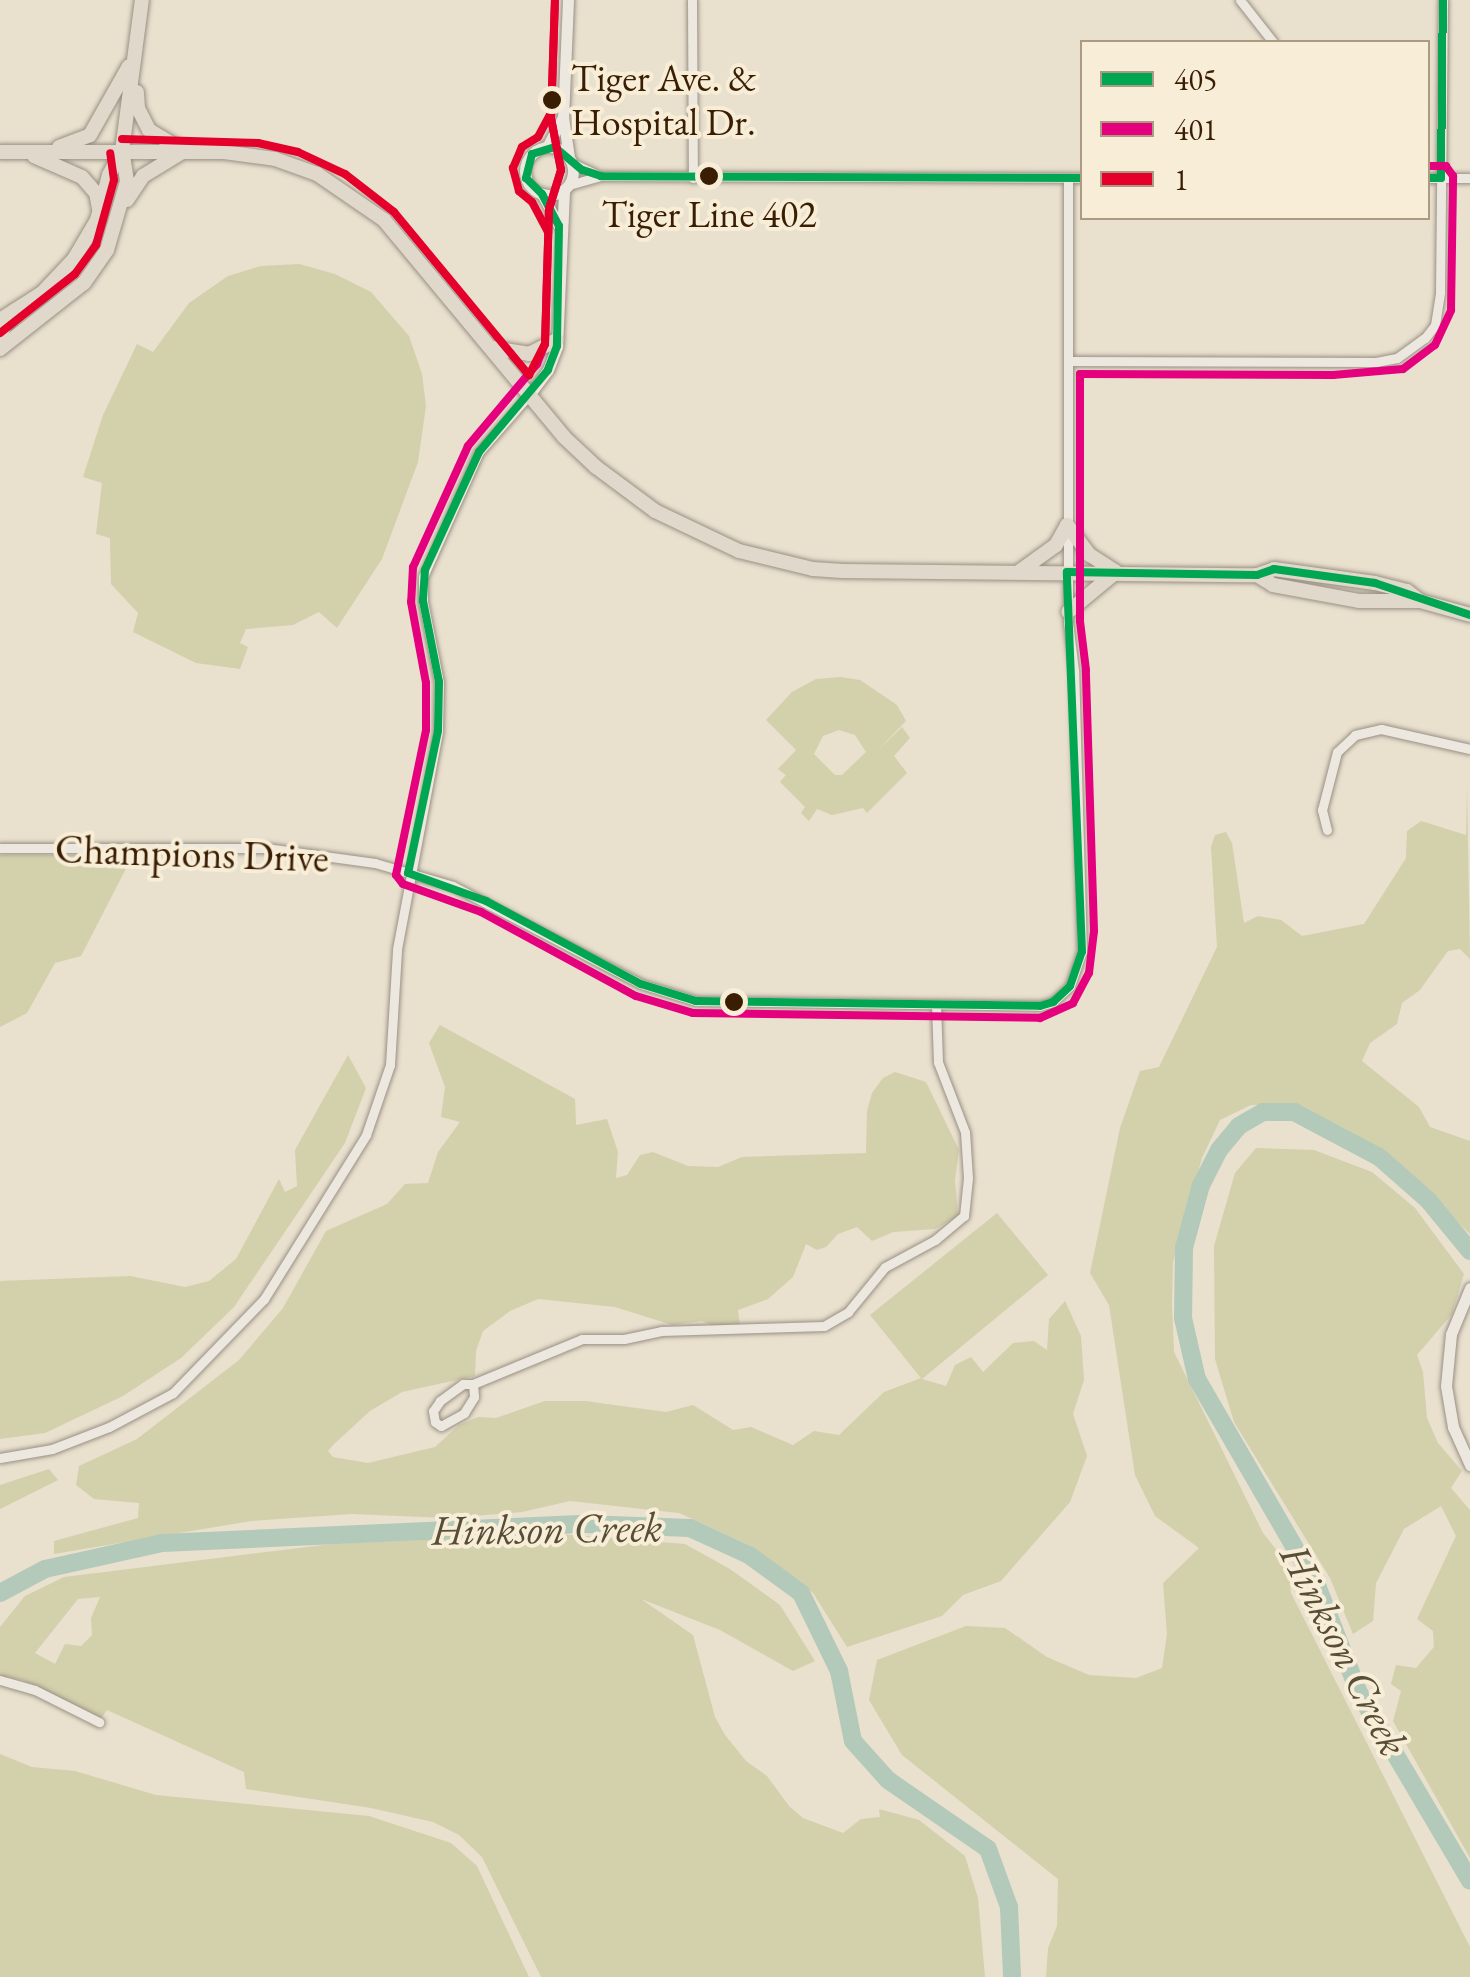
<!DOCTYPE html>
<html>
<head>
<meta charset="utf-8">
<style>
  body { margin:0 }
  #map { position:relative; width:1470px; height:1977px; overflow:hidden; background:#e9e0ce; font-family:"EB Garamond",serif }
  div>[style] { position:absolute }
  .green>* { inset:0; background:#d3d0ac }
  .river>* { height:18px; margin:-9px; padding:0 9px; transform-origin:9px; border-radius:9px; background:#b3c9b9 }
  .roads { filter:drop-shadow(0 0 2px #999083) drop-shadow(0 0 2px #999083) }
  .minor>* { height:9px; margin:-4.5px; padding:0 4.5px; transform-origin:4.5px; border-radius:4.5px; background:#ece8df }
  .tertiary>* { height:11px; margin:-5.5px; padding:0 5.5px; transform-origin:5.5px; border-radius:5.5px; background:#ece8df }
  .tertiary>.ring { margin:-5.5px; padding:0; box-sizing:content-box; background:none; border:11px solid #ece8df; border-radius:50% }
  .primary>* { height:14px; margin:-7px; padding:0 7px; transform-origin:7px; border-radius:7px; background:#e0d8ca }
  .bus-1>* { height:8px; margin:-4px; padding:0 4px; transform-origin:4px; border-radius:4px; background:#00a651 }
  .bus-2>* { height:8px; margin:-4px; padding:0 4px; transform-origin:4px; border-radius:4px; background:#e5007d }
  .bus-3>* { height:8px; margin:-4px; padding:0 4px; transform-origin:4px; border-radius:4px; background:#e4002b }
  .dots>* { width:28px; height:28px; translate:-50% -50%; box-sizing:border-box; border:5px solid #f8edd7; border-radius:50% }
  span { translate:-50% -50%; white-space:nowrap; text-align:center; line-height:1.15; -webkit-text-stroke:8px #f8edd7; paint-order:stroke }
  .bus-label { font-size:38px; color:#3a1e04 }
  .left { translate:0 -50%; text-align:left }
  .street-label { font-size:40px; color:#3a1e04 }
  .water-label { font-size:42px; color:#574e38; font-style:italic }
  .legend { position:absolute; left:1080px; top:40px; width:350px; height:180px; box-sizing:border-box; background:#f8edd7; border:2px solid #ac9a83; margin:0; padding:12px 18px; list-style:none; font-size:30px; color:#3a1e04 }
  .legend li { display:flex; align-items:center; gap:20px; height:50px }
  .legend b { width:50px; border:2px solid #ac9a83 }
</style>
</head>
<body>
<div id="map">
  <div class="green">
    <div style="clip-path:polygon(299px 264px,335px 274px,371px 292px,409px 336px,422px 374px,426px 406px,418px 462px,382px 559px,337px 628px,319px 612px,293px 625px,246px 629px,240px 643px,248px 647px,240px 669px,196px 663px,133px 632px,138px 613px,111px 584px,110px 538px,96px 534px,102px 483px,83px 477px,103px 415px,137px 344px,153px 352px,189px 303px,228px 276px,261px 266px)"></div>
    <div style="clip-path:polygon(evenodd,840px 677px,860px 680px,897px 705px,906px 721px,877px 751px,902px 727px,910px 738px,894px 756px,907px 773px,867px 813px,863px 808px,832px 815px,817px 809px,809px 821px,801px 813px,805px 807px,780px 782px,786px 775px,778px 769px,796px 750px,766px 720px,792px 692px,816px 679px,840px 677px,839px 730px,855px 735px,866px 752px,842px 775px,835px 775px,814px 754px,823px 736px,839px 730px)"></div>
    <div style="clip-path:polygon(1467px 787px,1470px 959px,1460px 949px,1448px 951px,1420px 990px,1402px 1003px,1397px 1024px,1370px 1043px,1362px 1061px,1419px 1107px,1430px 1127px,1470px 1141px,1470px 1234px,1383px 1151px,1342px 1127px,1293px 1104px,1251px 1105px,1220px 1120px,1202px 1158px,1173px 1262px,1172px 1304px,1174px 1352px,1263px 1533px,1288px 1564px,1291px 1593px,1470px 1947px,1470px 1977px,1046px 1977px,1048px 1948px,1057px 1926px,1058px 1879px,902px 1755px,869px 1700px,877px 1660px,966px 1626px,1005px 1628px,1047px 1657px,1089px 1675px,1136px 1678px,1162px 1668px,1167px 1634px,1163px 1583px,1199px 1548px,1155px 1516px,1135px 1475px,1109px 1305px,1090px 1273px,1120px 1128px,1140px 1071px,1159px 1067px,1217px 947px,1211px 847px,1215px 835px,1226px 832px,1232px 843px,1244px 923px,1258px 916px,1281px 920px,1302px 936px,1364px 924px,1406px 858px,1407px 831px,1421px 821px,1466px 835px)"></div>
    <div style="clip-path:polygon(0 855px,133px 855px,81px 956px,55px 963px,27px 1013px,0 1027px)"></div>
    <div style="clip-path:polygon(440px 1025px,575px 1099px,576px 1125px,607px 1119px,618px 1152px,616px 1178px,627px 1175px,640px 1155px,653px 1152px,688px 1166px,718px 1167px,742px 1157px,866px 1153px,867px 1111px,872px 1093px,883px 1078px,895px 1072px,926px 1082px,959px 1150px,955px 1180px,958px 1216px,935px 1229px,893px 1232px,872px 1241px,857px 1227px,838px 1234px,826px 1247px,817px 1250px,806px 1244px,793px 1277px,768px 1299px,738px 1310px,740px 1326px,718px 1328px,702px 1321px,672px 1325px,615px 1307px,538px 1299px,510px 1311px,483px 1331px,476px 1351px,475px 1376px,402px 1392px,370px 1411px,333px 1445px,328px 1451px,333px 1457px,368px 1463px,435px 1447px,459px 1425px,478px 1417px,496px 1418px,545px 1401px,585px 1401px,666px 1412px,693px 1405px,733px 1430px,751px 1427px,793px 1445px,814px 1431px,839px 1435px,884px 1392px,921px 1378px,870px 1315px,997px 1213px,1048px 1275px,922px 1379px,946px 1386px,955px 1365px,971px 1357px,983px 1372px,1013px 1343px,1034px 1341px,1047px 1350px,1049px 1319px,1065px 1301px,1081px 1336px,1084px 1380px,1073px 1414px,1087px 1456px,1070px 1502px,1001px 1581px,963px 1595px,942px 1616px,847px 1647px,813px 1593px,751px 1546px,679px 1513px,570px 1501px,522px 1512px,448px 1518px,352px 1514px,251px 1521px,54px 1554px,54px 1541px,138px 1518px,139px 1503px,94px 1499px,76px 1485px,79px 1466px,137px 1439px,239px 1360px,283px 1308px,326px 1231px,387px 1204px,405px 1184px,428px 1183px,438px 1152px,460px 1122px,441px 1117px,445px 1087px,429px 1043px)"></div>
    <div style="clip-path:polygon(348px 1055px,366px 1088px,345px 1143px,234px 1307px,181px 1358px,123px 1396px,45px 1433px,0 1439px,0 1281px,130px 1276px,185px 1287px,209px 1281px,236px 1259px,279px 1179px,285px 1192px,297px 1186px,295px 1150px)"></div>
    <div style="clip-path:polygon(1256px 1148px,1314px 1150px,1372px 1172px,1415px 1208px,1464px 1274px,1452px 1314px,1417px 1355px,1423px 1372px,1427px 1418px,1438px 1443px,1462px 1471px,1451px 1488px,1470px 1510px,1470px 1858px,1393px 1721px,1401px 1691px,1391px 1684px,1396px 1665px,1416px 1668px,1434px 1647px,1433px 1631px,1417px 1619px,1456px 1536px,1441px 1506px,1404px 1529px,1376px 1583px,1373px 1621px,1353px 1634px,1330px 1578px,1234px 1422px,1215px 1359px,1214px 1246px,1235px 1173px)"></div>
    <div style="clip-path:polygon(49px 1469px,58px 1480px,0 1509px,0 1485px)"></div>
    <div style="clip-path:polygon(evenodd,559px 1534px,685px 1544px,730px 1569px,780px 1605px,815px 1661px,793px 1671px,720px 1630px,641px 1599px,693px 1635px,715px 1717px,725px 1735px,746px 1761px,767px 1776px,789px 1806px,803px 1818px,843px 1833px,861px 1819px,880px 1817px,879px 1809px,919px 1820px,965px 1856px,978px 1898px,985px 1977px,541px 1977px,482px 1857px,459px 1835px,433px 1822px,371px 1808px,246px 1789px,244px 1772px,107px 1710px,100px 1720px,23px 1680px,0 1676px,0 1627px,25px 1596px,64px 1577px,332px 1544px,559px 1534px,100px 1597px,91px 1618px,92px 1635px,81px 1646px,65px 1644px,55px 1664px,35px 1653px,78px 1599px,100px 1597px)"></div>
    <div style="clip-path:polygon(0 1754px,32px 1767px,75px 1771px,156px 1795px,369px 1816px,451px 1843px,477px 1866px,529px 1977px,0 1977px)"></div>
  </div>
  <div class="river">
    <div style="left:1470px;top:1251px;width:66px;rotate:-129.5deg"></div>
    <div style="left:1428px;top:1200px;width:65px;rotate:-138.7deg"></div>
    <div style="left:1379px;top:1157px;width:96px;rotate:-152.1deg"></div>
    <div style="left:1294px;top:1112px;width:31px;rotate:180deg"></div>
    <div style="left:1263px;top:1112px;width:28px;rotate:150deg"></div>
    <div style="left:1239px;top:1126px;width:31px;rotate:130deg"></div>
    <div style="left:1219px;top:1150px;width:39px;rotate:117deg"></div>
    <div style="left:1201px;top:1185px;width:65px;rotate:105.1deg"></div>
    <div style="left:1184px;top:1248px;width:70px;rotate:90.8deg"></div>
    <div style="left:1183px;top:1318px;width:63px;rotate:77.1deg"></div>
    <div style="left:1197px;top:1379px;width:241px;rotate:59.9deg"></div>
    <div style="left:1318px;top:1588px;width:113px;rotate:68.7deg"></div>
    <div style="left:1359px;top:1693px;width:218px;rotate:59.4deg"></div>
    <div style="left:0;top:1593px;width:51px;rotate:-28.1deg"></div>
    <div style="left:45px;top:1569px;width:120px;rotate:-12.5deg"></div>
    <div style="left:162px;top:1543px;width:423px;rotate:-2.6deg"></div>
    <div style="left:585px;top:1524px;width:105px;rotate:2.2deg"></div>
    <div style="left:690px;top:1528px;width:65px;rotate:24.6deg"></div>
    <div style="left:749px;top:1555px;width:64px;rotate:36.2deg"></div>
    <div style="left:801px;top:1593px;width:87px;rotate:64deg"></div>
    <div style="left:839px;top:1671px;width:71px;rotate:78.7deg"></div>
    <div style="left:853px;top:1741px;width:52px;rotate:48.1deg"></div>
    <div style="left:888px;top:1780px;width:121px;rotate:34.6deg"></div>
    <div style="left:988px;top:1849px;width:62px;rotate:70.1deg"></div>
    <div style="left:1009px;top:1907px;width:70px;rotate:87.5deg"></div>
  </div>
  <div class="roads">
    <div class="minor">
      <div style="left:692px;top:0;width:178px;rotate:89.7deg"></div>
      <div style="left:1240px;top:0;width:53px;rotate:51.8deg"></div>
      <div style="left:572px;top:163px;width:29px;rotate:25deg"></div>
      <div style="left:1428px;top:178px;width:42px"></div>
      <div style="left:569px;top:185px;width:33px;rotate:-16deg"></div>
      <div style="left:601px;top:176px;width:481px;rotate:0.2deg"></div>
      <div style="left:1068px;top:361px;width:308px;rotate:0.2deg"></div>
      <div style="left:1376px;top:362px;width:21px;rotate:-11deg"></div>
      <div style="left:1397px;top:358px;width:34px;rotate:-36deg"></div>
      <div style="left:1425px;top:338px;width:16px;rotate:-52deg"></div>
      <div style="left:1435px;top:325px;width:33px;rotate:-81deg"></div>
      <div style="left:1440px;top:292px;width:292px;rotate:-89.4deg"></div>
      <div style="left:1327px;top:830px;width:21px;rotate:-104deg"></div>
      <div style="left:1322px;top:810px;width:60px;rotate:-75.5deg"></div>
      <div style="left:1337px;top:752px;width:25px;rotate:-43deg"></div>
      <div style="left:1355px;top:735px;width:27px;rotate:-13deg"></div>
      <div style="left:1381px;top:729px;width:91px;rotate:12.7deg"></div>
      <div style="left:0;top:848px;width:266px"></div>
      <div style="left:266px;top:848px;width:110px;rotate:7.8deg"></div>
      <div style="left:375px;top:863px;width:81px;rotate:16.4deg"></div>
      <div style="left:453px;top:886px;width:212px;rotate:27.5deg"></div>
      <div style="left:641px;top:984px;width:58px;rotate:17.2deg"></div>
      <div style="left:696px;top:1001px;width:344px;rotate:0.8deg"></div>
      <div style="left:1040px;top:1006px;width:14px;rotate:-17deg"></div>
      <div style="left:1053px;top:1002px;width:23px;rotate:-43deg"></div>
      <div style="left:1070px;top:986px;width:36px;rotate:-71deg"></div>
      <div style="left:1082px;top:952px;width:282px;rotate:-91.6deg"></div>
      <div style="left:1074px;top:670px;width:48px;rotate:-97.1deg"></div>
      <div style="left:1068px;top:622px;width:444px;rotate:-90deg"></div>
      <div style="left:473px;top:1384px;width:10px;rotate:180deg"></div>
      <div style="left:463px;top:1384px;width:29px;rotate:144deg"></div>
      <div style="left:440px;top:1401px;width:12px;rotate:125deg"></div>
      <div style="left:433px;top:1411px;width:11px;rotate:80deg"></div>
      <div style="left:435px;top:1422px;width:7px;rotate:34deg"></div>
      <div style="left:441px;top:1426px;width:26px;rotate:-29deg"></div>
      <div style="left:464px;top:1413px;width:19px;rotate:-58deg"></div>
      <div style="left:474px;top:1397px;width:13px;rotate:-94deg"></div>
      <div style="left:473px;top:1384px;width:118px;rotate:-22.4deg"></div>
      <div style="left:582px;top:1339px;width:42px"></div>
      <div style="left:624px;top:1339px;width:38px;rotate:-12deg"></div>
      <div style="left:661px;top:1331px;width:163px;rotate:-1.8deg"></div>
      <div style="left:824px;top:1326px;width:28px;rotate:-30deg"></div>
      <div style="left:848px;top:1312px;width:58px;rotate:-50.6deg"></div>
      <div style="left:885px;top:1267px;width:57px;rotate:-28.4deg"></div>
      <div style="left:935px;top:1240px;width:38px;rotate:-40deg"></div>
      <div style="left:964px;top:1216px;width:38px;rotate:-84deg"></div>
      <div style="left:968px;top:1178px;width:46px;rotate:-93.7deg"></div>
      <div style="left:965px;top:1132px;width:75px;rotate:-111.1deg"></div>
      <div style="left:938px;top:1062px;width:57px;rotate:-92deg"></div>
      <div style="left:0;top:1458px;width:53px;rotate:-9.8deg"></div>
      <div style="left:52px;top:1449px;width:61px;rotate:-21.1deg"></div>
      <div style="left:109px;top:1427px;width:72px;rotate:-28deg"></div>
      <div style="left:173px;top:1393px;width:131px;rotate:-45.9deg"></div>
      <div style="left:264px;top:1299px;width:193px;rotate:-58.1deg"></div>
      <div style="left:366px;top:1135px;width:74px;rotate:-71.1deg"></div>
      <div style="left:390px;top:1065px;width:116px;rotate:-86.5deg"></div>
      <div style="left:397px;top:949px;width:222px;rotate:-79.3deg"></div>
      <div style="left:438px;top:731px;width:49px;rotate:-88.8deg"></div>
      <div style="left:439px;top:682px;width:83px;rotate:-101.2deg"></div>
      <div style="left:423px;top:601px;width:24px;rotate:-90deg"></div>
      <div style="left:423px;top:577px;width:137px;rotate:-65.9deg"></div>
      <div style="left:479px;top:452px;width:76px;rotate:-48.7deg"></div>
      <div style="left:0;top:1680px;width:36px;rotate:16deg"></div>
      <div style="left:35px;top:1690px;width:72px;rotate:26.6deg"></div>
    </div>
    <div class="tertiary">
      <div style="left:568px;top:0;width:117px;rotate:92.4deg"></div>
      <div style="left:563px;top:117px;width:40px;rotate:81.5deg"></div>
      <div class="ring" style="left:525px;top:147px;width:37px;height:37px"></div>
      <div style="left:547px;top:147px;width:34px;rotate:-62deg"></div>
      <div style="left:542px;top:194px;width:36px;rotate:62deg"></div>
      <div style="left:529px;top:395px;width:31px;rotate:-53deg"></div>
      <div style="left:548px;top:370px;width:26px;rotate:-69deg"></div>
      <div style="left:557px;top:346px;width:155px;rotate:-87.4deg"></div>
      <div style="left:1470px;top:1288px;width:50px;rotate:112.4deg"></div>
      <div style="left:1451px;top:1334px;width:52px;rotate:95.5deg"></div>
      <div style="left:1446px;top:1386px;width:42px;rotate:80.3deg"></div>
      <div style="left:1453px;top:1427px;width:42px;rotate:65.9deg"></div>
    </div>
    <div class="primary">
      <div style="left:59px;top:147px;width:33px;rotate:-21deg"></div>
      <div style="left:90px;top:135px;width:79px;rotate:-60.5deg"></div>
      <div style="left:0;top:152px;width:224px"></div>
      <div style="left:224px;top:152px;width:51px;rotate:7.8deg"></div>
      <div style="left:275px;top:159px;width:45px;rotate:19.7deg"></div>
      <div style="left:317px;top:174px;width:81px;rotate:34.5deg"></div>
      <div style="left:384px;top:220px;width:282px;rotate:50.3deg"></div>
      <div style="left:564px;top:437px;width:44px;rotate:43.2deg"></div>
      <div style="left:596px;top:467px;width:74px;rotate:36.7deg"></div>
      <div style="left:655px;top:511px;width:93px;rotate:25.5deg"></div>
      <div style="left:739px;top:551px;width:76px;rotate:13.7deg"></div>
      <div style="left:813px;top:569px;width:29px;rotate:4deg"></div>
      <div style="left:842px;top:571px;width:415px;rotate:0.6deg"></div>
      <div style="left:1257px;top:575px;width:18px;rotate:-19deg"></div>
      <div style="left:1274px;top:569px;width:102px;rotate:7.9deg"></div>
      <div style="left:1375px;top:583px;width:33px;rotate:14deg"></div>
      <div style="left:1407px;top:591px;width:16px;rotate:38deg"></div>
      <div style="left:34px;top:156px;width:52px;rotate:23.6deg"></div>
      <div style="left:82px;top:177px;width:21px;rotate:49deg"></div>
      <div style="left:96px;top:193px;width:15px;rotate:79deg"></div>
      <div style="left:127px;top:200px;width:29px;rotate:-56deg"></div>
      <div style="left:143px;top:176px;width:48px;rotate:-31.4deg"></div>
      <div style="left:184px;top:151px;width:41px;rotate:-149deg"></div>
      <div style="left:149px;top:130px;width:25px;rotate:-117deg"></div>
      <div style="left:138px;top:108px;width:16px;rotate:-94deg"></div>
      <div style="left:0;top:320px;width:50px;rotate:-32.7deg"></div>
      <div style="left:42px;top:293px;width:47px;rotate:-46.7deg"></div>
      <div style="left:74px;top:259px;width:45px;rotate:-59.5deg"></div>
      <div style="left:97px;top:220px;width:47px;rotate:-75.1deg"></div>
      <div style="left:109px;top:175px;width:26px;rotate:-62deg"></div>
      <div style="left:0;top:334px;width:28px;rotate:-58deg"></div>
      <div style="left:492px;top:348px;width:37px;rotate:9deg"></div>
      <div style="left:529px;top:354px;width:31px;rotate:-27deg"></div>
      <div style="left:0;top:349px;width:107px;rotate:-38.2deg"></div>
      <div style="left:84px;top:283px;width:40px;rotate:-55.1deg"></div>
      <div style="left:107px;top:250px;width:72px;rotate:-73.8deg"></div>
      <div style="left:127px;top:181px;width:30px;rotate:-99deg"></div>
      <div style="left:122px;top:151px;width:152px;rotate:-82.5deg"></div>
      <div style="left:1020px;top:571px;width:44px;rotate:-35.8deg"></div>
      <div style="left:1056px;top:545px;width:23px;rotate:-61deg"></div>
      <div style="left:1067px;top:525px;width:38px;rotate:53deg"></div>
      <div style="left:1090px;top:555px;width:31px;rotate:33deg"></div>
      <div style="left:1116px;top:572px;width:62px;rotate:140.2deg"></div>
      <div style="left:1257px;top:575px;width:19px;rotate:32deg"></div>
      <div style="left:1273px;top:585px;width:87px;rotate:10.5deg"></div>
      <div style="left:1359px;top:601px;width:61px"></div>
      <div style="left:1420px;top:601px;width:52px;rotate:15.6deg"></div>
    </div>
  </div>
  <div class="bus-1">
    <div style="left:1082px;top:178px;width:481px;rotate:-179.8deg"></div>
    <div style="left:601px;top:176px;width:20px;rotate:-162deg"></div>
    <div style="left:582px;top:170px;width:35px;rotate:-140deg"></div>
    <div style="left:555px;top:147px;width:24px;rotate:163deg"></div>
    <div style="left:532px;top:154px;width:25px;rotate:104deg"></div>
    <div style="left:526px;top:178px;width:23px;rotate:45deg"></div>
    <div style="left:542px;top:194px;width:36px;rotate:62deg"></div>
    <div style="left:559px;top:226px;width:120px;rotate:91deg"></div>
    <div style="left:557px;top:346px;width:26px;rotate:111deg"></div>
    <div style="left:548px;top:370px;width:107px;rotate:130.1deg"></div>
    <div style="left:479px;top:452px;width:130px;rotate:114.6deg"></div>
    <div style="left:425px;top:570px;width:31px;rotate:94deg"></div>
    <div style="left:423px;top:601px;width:83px;rotate:78.8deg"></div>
    <div style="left:439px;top:682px;width:49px;rotate:91.2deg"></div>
    <div style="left:438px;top:731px;width:145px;rotate:101.9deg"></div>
    <div style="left:408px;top:873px;width:83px;rotate:19.7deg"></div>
    <div style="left:486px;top:901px;width:176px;rotate:28.2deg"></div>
    <div style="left:641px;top:984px;width:58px;rotate:17.2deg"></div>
    <div style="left:696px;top:1001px;width:344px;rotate:0.8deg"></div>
    <div style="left:1040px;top:1006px;width:14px;rotate:-17deg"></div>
    <div style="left:1053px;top:1002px;width:23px;rotate:-43deg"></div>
    <div style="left:1070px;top:986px;width:36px;rotate:-71deg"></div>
    <div style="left:1082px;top:952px;width:380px;rotate:-92.3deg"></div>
    <div style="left:1067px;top:572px;width:190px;rotate:0.9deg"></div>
    <div style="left:1257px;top:575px;width:18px;rotate:-19deg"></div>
    <div style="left:1274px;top:569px;width:102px;rotate:7.9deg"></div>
    <div style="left:1375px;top:583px;width:100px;rotate:18.6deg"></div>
    <div style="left:1428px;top:178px;width:13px"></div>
    <div style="left:1441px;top:178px;width:178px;rotate:-89.4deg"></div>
  </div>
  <div class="bus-2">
    <div style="left:555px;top:0;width:118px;rotate:91.9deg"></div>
    <div style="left:551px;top:118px;width:53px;rotate:79.1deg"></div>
    <div style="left:561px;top:170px;width:41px;rotate:107.1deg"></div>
    <div style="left:549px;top:209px;width:135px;rotate:91.7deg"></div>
    <div style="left:545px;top:344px;width:22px;rotate:112deg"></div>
    <div style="left:537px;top:364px;width:107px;rotate:130.1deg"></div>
    <div style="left:468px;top:446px;width:133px;rotate:114.4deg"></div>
    <div style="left:413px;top:567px;width:35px;rotate:93deg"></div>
    <div style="left:411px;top:602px;width:82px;rotate:79.5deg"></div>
    <div style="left:426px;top:683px;width:47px;rotate:90deg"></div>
    <div style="left:426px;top:730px;width:148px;rotate:101.7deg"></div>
    <div style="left:396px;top:875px;width:11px;rotate:52deg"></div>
    <div style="left:403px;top:884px;width:83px;rotate:19.7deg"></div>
    <div style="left:481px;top:912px;width:176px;rotate:28.5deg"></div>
    <div style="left:636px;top:996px;width:59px;rotate:16.6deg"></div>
    <div style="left:693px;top:1013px;width:347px;rotate:0.8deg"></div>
    <div style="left:1040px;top:1018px;width:36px;rotate:-24deg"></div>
    <div style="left:1073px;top:1003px;width:34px;rotate:-62deg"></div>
    <div style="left:1089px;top:973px;width:42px;rotate:-83.2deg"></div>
    <div style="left:1094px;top:931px;width:261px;rotate:-91.8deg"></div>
    <div style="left:1086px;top:670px;width:49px;rotate:-97deg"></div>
    <div style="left:1080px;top:621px;width:247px;rotate:-90deg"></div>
    <div style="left:1080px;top:374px;width:253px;rotate:0.2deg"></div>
    <div style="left:1333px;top:375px;width:70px;rotate:-4.9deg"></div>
    <div style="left:1403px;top:369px;width:40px;rotate:-37deg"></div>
    <div style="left:1435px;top:345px;width:38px;rotate:-65deg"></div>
    <div style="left:1451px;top:310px;width:134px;rotate:-89.1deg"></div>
    <div style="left:1453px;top:176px;width:12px;rotate:-125deg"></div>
    <div style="left:1446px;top:166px;width:18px;rotate:180deg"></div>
  </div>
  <div class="bus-3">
    <div style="left:122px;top:139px;width:136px;rotate:1.7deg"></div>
    <div style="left:258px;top:143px;width:41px;rotate:12.7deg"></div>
    <div style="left:298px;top:152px;width:52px;rotate:25.1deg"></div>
    <div style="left:345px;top:174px;width:62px;rotate:37.8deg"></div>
    <div style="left:394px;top:212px;width:212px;rotate:50.4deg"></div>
    <div style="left:529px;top:375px;width:35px;rotate:-63deg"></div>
    <div style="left:545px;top:344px;width:135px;rotate:-88.3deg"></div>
    <div style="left:549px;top:209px;width:41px;rotate:-72.9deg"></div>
    <div style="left:561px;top:170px;width:53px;rotate:-100.9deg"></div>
    <div style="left:551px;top:118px;width:118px;rotate:-88.1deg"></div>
    <div style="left:548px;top:232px;width:34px;rotate:-118deg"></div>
    <div style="left:532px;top:202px;width:17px;rotate:-140deg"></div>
    <div style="left:519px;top:191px;width:24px;rotate:-105deg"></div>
    <div style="left:513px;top:168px;width:23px;rotate:-67deg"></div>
    <div style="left:522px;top:147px;width:19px;rotate:-32deg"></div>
    <div style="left:538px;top:137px;width:30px;rotate:-62deg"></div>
    <div style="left:0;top:333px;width:95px;rotate:-38.2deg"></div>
    <div style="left:75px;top:274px;width:36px;rotate:-54deg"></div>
    <div style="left:96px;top:245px;width:67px;rotate:-74.5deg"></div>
    <div style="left:114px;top:180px;width:27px;rotate:-98deg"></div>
  </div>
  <div class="dots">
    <div style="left:552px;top:100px;background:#3a1e04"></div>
    <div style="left:709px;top:176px;background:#3a1e04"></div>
    <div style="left:734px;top:1002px;background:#3a1e04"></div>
  </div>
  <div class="bus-label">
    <span class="left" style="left:571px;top:100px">Tiger Ave. &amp;<br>Hospital Dr.</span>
    <span style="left:709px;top:214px">Tiger Line 402</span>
  </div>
  <div class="street-label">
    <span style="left:192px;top:853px;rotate:2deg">Champions Drive</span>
  </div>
  <div class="water-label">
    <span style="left:547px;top:1529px;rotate:-1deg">Hinkson Creek</span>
    <span style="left:1344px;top:1650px;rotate:63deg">Hinkson Creek</span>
  </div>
  <ul class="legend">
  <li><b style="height:12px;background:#00a651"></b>405</li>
  <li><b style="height:12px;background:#e5007d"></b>401</li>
  <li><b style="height:12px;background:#e4002b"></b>1</li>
  </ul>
</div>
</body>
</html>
